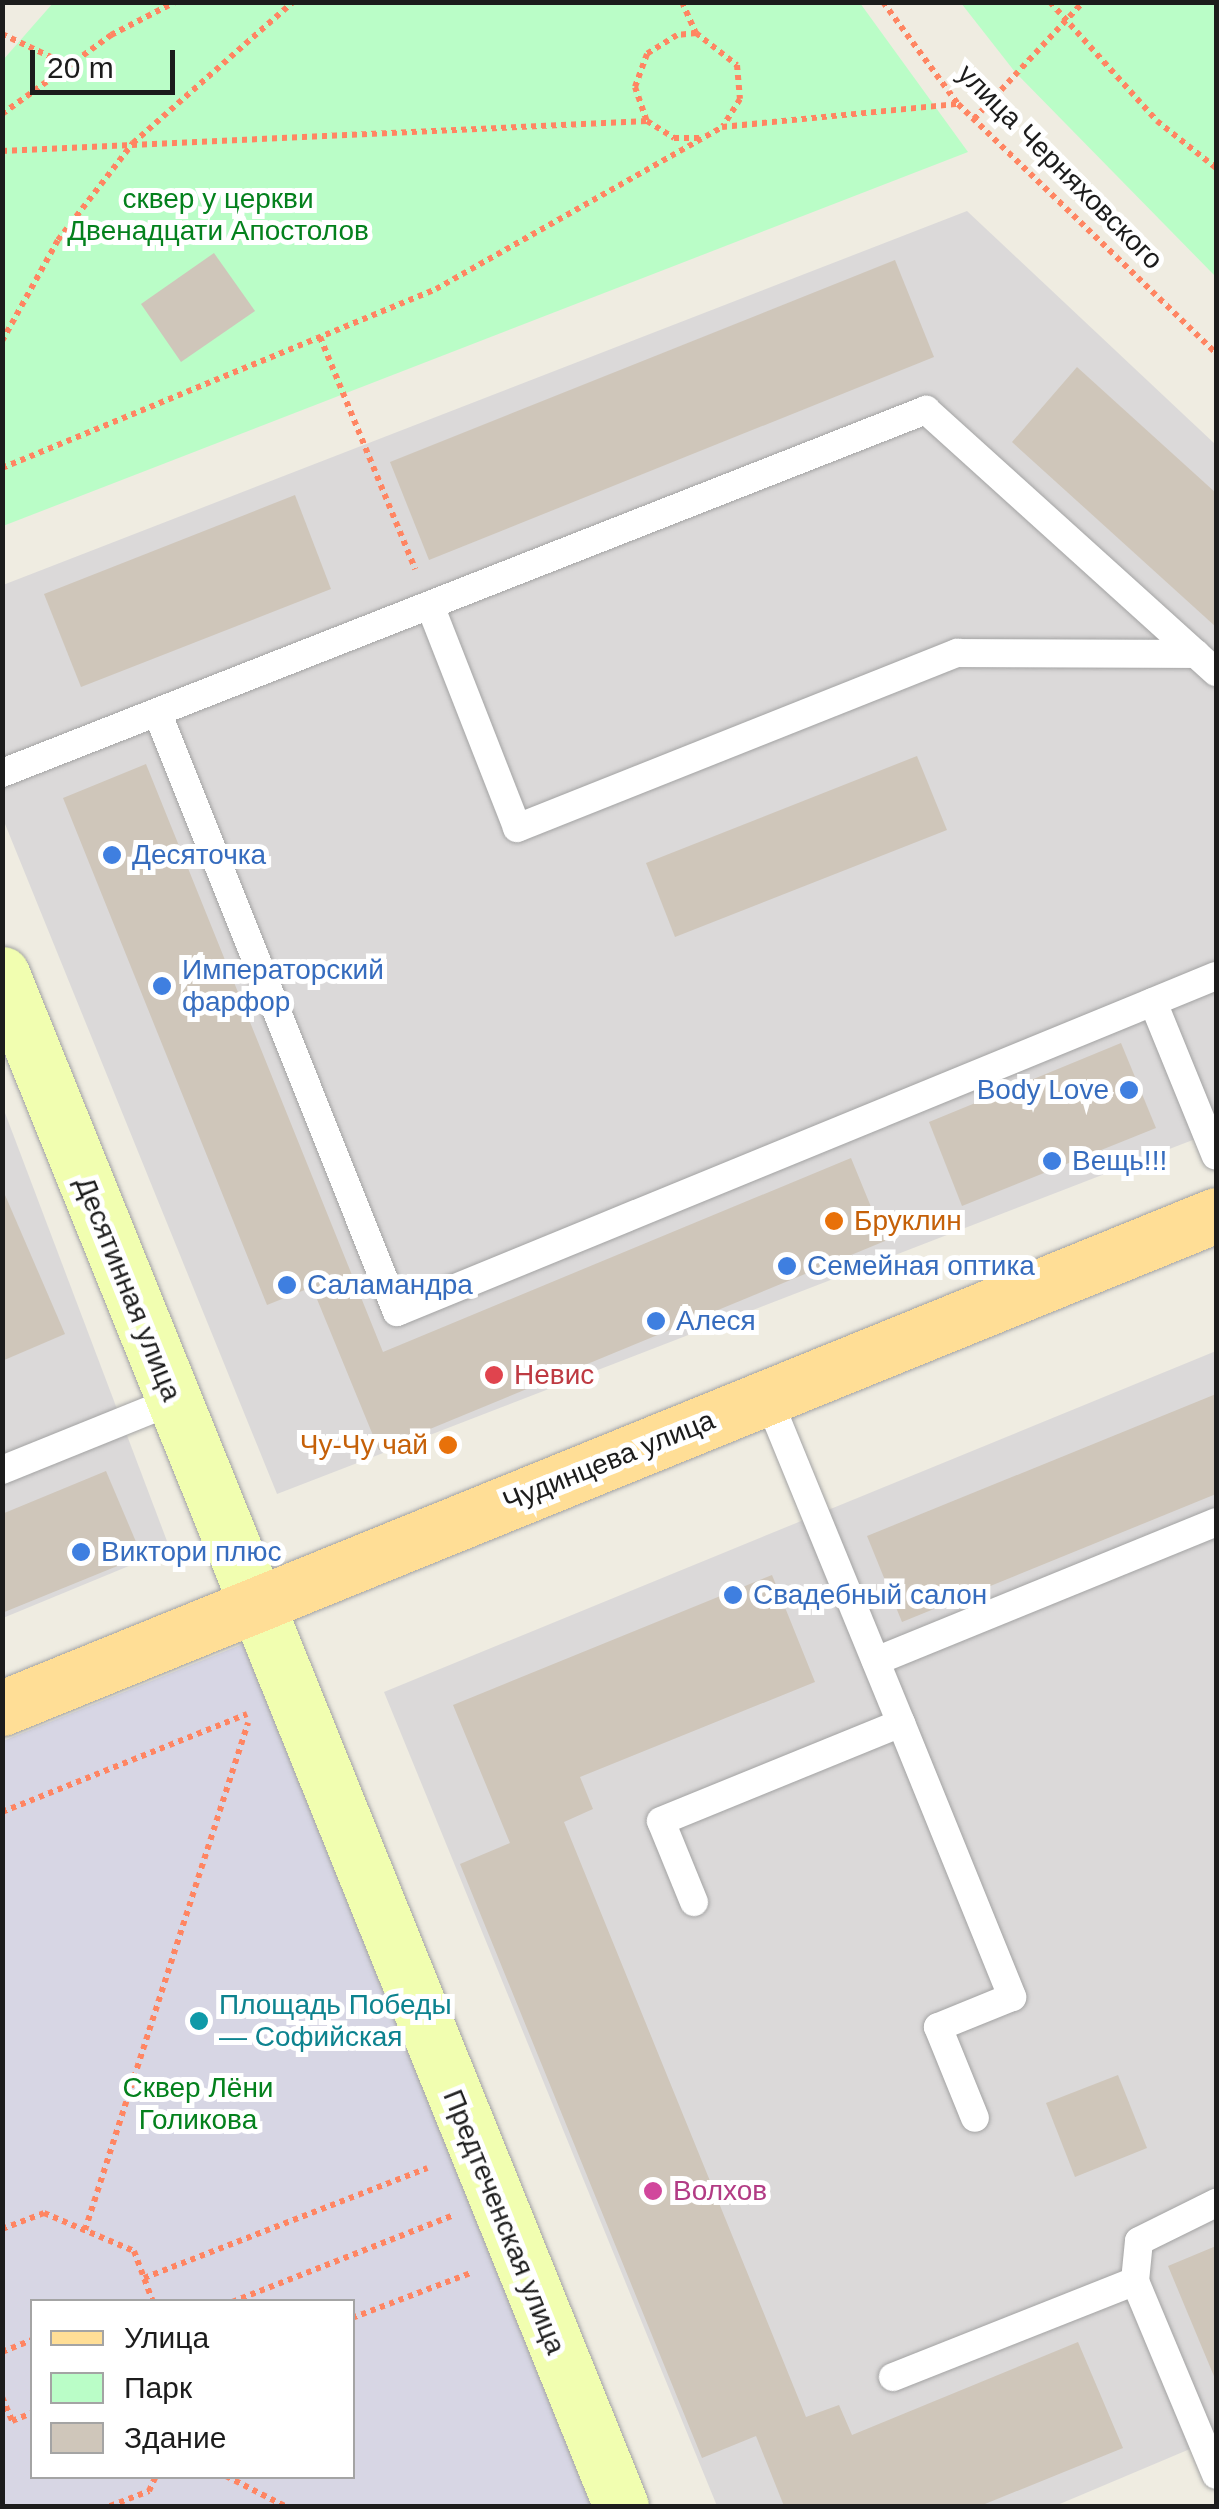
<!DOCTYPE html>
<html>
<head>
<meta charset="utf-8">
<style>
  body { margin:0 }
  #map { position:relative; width:1219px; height:2509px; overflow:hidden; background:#efece1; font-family:Helvetica,sans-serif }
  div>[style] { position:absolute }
  .residential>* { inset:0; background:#dbd9d9 }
  .park>* { inset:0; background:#bafdc7 }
  .plaza>* { inset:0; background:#d7d6e4 }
  .building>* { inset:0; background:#cfc6ba }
  .path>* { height:6px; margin-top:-3px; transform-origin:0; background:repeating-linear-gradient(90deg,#ff8562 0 5px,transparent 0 10px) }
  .roads { filter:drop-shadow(0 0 2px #a3a3a3) drop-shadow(0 0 2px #a3a3a3) }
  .lane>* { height:28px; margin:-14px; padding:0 14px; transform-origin:14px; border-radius:14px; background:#fff }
  .secondary>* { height:55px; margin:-27.5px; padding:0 27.5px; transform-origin:27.5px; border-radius:27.5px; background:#f1feb0 }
  .primary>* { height:55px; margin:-27.5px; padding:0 27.5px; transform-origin:27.5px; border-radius:27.5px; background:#ffde96 }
  .dots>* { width:28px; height:28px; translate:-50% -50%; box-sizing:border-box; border:5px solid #fff; border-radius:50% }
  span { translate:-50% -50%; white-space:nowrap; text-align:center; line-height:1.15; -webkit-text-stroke:10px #fff; paint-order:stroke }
  .street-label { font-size:28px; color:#1c1c1c }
  .park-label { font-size:28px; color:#04811d }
  .shop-label { font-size:28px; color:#366cbe }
  .left { translate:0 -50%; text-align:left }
  .right { translate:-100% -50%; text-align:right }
  .food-label { font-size:28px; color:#c56008 }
  .health-label { font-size:28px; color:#be3a42 }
  .culture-label { font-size:28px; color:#0d838f }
  .hotel-label { font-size:28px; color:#b23c85 }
  .frame { position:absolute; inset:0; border:5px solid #1c1c1c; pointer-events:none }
  .legend { position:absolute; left:30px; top:2299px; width:325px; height:180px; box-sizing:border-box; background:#fff; border:2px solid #a4a4a4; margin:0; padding:12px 18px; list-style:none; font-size:30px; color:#1c1c1c }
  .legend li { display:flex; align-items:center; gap:20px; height:50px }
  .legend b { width:50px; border:2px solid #a4a4a4 }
  .scale { position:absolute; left:30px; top:50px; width:145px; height:45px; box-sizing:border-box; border:5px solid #1c1c1c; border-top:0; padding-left:12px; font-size:30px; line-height:35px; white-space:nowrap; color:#1c1c1c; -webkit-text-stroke:8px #fff; paint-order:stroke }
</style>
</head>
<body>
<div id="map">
  <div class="residential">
    <div style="clip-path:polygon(967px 211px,1216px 445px,1216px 1131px,277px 1494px,3px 819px,3px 585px)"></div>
    <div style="clip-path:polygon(2px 1105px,170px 1549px,3px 1618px,2px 1618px)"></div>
    <div style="clip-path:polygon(1216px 1351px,1216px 2438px,1055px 2506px,717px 2506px,384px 1692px)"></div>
  </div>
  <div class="park">
    <div style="clip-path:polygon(53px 3px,860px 3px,968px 152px,3px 526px,3px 60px)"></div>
    <div style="clip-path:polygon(961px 3px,1216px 3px,1216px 277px,1015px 72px)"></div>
  </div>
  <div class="plaza">
    <div style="clip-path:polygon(evenodd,243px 1644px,591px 2506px,3px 2506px,3px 1741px,243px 1644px,32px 2302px,352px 2302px,352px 2476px,32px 2476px,32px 2302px)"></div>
  </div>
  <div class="building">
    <div style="clip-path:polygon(214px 253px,255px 311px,181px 362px,141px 304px)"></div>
    <div style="clip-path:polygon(895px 260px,934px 357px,429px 560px,390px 462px)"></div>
    <div style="clip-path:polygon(1077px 367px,1216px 493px,1216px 627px,1012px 442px)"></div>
    <div style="clip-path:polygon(295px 495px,331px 589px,81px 687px,44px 594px)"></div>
    <div style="clip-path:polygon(917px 756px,947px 830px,675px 937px,646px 863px)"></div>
    <div style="clip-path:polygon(146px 764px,383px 1352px,851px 1158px,885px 1241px,379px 1450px,312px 1287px,267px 1305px,63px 798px)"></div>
    <div style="clip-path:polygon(1121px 1043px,1156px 1128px,962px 1206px,929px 1122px)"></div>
    <div style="clip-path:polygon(2px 1188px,65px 1334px,2px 1361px)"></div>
    <div style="clip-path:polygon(1216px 1394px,1216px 1494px,902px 1622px,867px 1536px)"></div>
    <div style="clip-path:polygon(106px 1471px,142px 1556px,2px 1613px,2px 1514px)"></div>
    <div style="clip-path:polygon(772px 1575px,815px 1682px,580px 1777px,593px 1809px,564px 1822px,806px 2417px,839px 2405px,852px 2435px,1078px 2342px,1123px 2448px,980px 2506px,784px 2506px,756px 2436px,702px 2458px,460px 1864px,510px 1843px,453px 1705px)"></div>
    <div style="clip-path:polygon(1118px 2075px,1147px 2148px,1075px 2177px,1046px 2103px)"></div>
    <div style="clip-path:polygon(1216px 2246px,1216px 2381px,1168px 2266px)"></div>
  </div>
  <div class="path">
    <div style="left:682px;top:2px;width:34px;rotate:66deg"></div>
    <div style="left:696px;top:33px;width:52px;rotate:38deg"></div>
    <div style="left:737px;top:65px;width:34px;rotate:85deg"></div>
    <div style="left:740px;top:99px;width:32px;rotate:122deg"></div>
    <div style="left:883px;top:2px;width:127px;rotate:53.7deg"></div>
    <div style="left:958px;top:104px;width:359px;rotate:44deg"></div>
    <div style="left:1050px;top:2px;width:160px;rotate:48deg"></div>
    <div style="left:1157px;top:121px;width:75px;rotate:38.5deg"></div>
    <div style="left:696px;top:33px;width:19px;rotate:174deg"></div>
    <div style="left:677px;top:35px;width:36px;rotate:148deg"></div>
    <div style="left:647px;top:54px;width:35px;rotate:110deg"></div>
    <div style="left:635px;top:87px;width:36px;rotate:71deg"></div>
    <div style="left:647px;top:121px;width:32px;rotate:32deg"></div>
    <div style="left:674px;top:138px;width:25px"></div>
    <div style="left:2px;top:34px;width:73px;rotate:25.2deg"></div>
    <div style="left:2px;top:114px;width:135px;rotate:-35.9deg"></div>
    <div style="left:111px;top:35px;width:72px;rotate:-27.3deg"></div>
    <div style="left:974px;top:119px;width:160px;rotate:-47deg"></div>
    <div style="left:2px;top:151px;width:646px;rotate:-2.66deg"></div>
    <div style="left:320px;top:337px;width:251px;rotate:67.7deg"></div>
    <div style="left:2px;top:341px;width:115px;rotate:-61deg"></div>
    <div style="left:58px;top:240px;width:123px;rotate:-52.3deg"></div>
    <div style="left:133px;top:143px;width:213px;rotate:-41.4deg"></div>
    <div style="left:2px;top:468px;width:469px;rotate:-22.4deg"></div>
    <div style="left:436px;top:289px;width:329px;rotate:-29.5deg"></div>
    <div style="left:722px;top:127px;width:237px;rotate:-5.6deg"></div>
    <div style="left:2px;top:1812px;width:264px;rotate:-21.8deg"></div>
    <div style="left:2px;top:2229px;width:45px;rotate:-20.9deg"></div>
    <div style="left:44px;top:2213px;width:98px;rotate:22.9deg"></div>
    <div style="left:134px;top:2251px;width:54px;rotate:69.6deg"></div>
    <div style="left:85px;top:2230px;width:533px;rotate:-72.18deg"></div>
    <div style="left:144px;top:2278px;width:304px;rotate:-21.2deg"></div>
    <div style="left:232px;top:2302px;width:236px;rotate:-21.4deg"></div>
    <div style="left:352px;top:2318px;width:129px;rotate:-20.8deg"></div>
    <div style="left:2px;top:2352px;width:32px;rotate:-22deg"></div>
    <div style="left:2px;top:2397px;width:26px;rotate:67deg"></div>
    <div style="left:12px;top:2421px;width:22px;rotate:-22deg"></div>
    <div style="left:226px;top:2476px;width:66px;rotate:27deg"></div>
    <div style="left:110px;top:2506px;width:42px;rotate:-21deg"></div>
    <div style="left:149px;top:2491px;width:17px;rotate:-65deg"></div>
  </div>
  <div class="roads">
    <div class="lane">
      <div style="left:431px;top:608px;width:236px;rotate:68.6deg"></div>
      <div style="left:517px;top:828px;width:474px;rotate:-21.7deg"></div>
      <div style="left:957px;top:653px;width:239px;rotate:0.2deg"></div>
      <div style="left:158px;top:714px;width:644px;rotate:68.22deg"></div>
      <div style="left:397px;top:1312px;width:885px;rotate:-22.31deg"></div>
      <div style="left:2px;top:773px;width:993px;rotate:-21.45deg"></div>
      <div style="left:926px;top:410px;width:391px;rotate:42.1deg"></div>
      <div style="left:1153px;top:1002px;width:166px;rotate:67.8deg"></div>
      <div style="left:2px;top:1470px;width:184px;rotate:-22deg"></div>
      <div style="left:876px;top:1661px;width:367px;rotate:-22.2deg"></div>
      <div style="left:901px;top:1723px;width:296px;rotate:67.9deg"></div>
      <div style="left:1012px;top:1997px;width:80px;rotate:157.9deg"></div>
      <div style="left:938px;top:2027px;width:98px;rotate:67.9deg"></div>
      <div style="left:694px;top:1902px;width:87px;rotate:-112.2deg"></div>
      <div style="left:661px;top:1821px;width:259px;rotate:-22.2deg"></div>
      <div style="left:901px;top:1723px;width:351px;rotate:-112.3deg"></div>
      <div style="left:1135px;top:2281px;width:40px;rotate:-84.3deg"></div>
      <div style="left:1139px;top:2241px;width:86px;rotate:-26.3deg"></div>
      <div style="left:893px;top:2377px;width:260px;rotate:-21.6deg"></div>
      <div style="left:1135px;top:2281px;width:210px;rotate:67.3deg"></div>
    </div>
    <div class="secondary">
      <div style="left:2px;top:974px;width:1652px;rotate:68deg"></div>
    </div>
    <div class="primary">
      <div style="left:2px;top:1708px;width:1310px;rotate:-22.1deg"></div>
    </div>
  </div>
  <div class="dots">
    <div style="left:112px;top:855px;background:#3f7fe0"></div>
    <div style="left:162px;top:986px;background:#3f7fe0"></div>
    <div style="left:1129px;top:1090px;background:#3f7fe0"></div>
    <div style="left:1052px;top:1161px;background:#3f7fe0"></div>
    <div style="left:834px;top:1221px;background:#e8710a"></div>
    <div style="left:787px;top:1266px;background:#3f7fe0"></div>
    <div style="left:287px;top:1285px;background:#3f7fe0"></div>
    <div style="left:656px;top:1321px;background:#3f7fe0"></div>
    <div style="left:494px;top:1375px;background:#e0444e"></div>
    <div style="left:448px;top:1445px;background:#e8710a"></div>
    <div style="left:81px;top:1552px;background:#3f7fe0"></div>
    <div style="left:733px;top:1595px;background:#3f7fe0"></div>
    <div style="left:199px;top:2021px;background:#0f9aa8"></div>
    <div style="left:653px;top:2191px;background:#d1479c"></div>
  </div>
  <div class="street-label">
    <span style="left:1060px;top:167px;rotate:45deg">улица Черняховского</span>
    <span style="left:128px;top:1289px;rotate:68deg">Десятинная улица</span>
    <span style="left:609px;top:1461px;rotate:-22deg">Чудинцева улица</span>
    <span style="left:504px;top:2222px;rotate:68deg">Предтеченская улица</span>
  </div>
  <div class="park-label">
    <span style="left:218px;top:215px">сквер у церкви<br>Двенадцати Апостолов</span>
    <span style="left:198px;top:2104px">Сквер Лёни<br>Голикова</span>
  </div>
  <div class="shop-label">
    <span class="left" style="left:132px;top:855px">Десяточка</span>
    <span class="left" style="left:182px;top:986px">Императорский<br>фарфор</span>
    <span class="right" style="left:1109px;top:1090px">Body Love</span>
    <span class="left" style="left:1072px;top:1161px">Вещь!!!</span>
    <span class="left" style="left:807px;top:1266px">Семейная оптика</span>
    <span class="left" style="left:307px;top:1285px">Саламандра</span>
    <span class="left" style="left:676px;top:1321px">Алеся</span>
    <span class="left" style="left:101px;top:1552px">Виктори плюс</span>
    <span class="left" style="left:753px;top:1595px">Свадебный салон</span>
  </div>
  <div class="food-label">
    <span class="left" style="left:854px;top:1221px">Бруклин</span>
    <span class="right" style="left:428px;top:1445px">Чу-Чу чай</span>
  </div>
  <div class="health-label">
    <span class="left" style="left:514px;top:1375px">Невис</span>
  </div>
  <div class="culture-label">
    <span class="left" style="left:219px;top:2021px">Площадь Победы<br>— Софийская</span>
  </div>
  <div class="hotel-label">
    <span class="left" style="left:673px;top:2191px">Волхов</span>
  </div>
  <div class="frame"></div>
  <ul class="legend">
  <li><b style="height:12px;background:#ffde96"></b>Улица</li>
  <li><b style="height:28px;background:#bafdc7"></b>Парк</li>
  <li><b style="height:28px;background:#cfc6ba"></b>Здание</li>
  </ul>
  <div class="scale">20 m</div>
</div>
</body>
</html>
